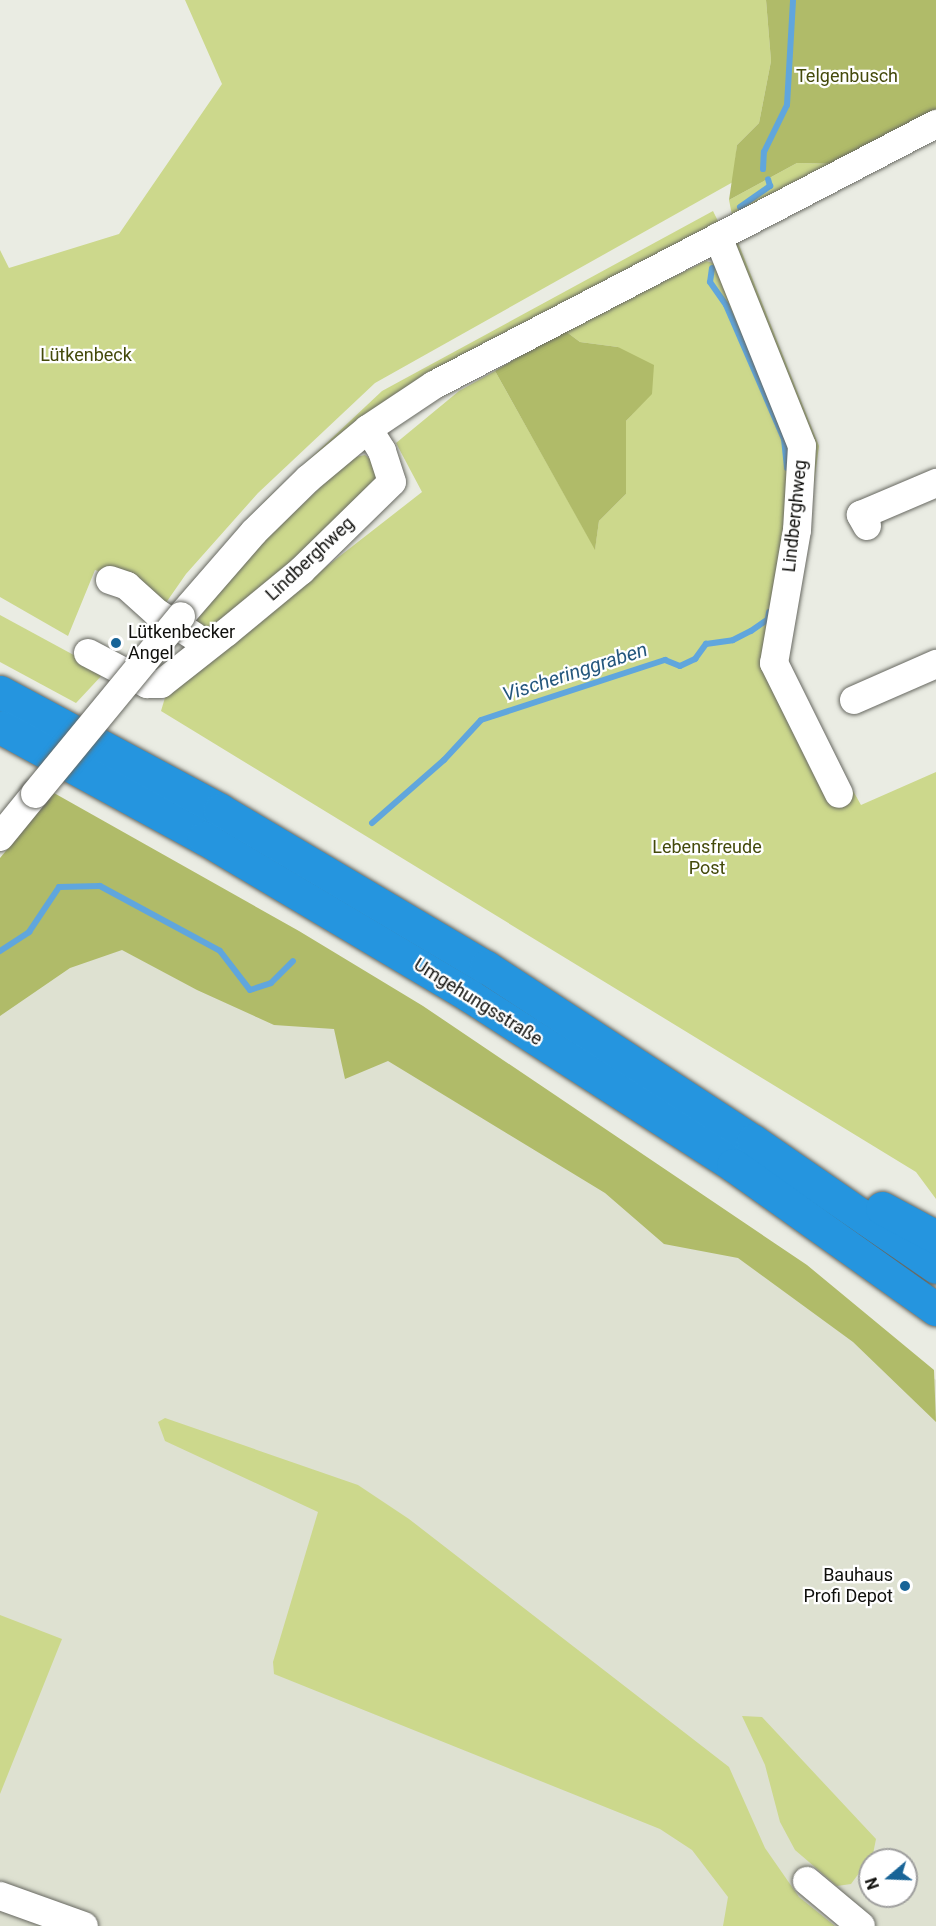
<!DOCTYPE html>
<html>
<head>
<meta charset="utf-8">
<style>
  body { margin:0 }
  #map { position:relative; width:936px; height:1926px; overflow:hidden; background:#eaece3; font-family:Roboto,sans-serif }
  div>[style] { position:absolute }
  .built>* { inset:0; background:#dee1d1 }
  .green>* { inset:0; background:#ccd88c }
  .forest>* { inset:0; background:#b0bb69 }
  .stream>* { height:6px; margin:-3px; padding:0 3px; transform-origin:3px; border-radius:3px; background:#60a6dd }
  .roads { filter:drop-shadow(0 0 2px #676861) drop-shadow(0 0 2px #676861) }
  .minor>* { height:28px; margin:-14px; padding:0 14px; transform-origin:14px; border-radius:14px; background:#fff }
  .highway>* { height:33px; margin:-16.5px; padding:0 16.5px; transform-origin:16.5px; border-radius:16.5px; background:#2595df }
  .bridges { filter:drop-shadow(0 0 2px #676861) drop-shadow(0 0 2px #676861) }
  .minor-bridge>* { height:28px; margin:-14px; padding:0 14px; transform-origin:14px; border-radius:14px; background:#fff }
  .dots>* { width:16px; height:16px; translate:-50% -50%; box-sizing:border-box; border:3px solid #fff; border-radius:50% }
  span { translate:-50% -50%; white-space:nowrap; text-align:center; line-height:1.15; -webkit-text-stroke:4.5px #fff; paint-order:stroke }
  .park-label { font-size:18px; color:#444a0b }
  .street-label { font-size:18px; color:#0f0f0c }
  .poi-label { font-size:18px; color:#0f0f0c }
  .left { translate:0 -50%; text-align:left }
  .right { translate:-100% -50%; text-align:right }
  .water-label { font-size:20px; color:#24577d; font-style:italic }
  .north { position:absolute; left:858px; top:1848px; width:60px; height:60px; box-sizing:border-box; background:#fff; border:2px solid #9f9f9e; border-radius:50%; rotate:251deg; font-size:16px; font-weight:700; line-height:24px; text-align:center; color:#0f0f0c }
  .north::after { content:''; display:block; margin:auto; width:21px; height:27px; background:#186497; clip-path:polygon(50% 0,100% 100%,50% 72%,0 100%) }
</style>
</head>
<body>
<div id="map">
  <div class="built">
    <div style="clip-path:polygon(evenodd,55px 841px,836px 1305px,936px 1380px,936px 1926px,0 1926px,0 910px,55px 841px,870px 1860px,906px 1860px,906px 1896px,870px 1896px,870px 1860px)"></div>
  </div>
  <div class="green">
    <div style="clip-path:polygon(185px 0,766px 0,771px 61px,759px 123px,737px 145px,733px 182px,375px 383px,258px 493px,186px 574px,163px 607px,132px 583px,95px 570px,68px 636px,0 597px,0 250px,9px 268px,119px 234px,222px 84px)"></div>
    <div style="clip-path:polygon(797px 163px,840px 164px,732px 215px,729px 200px)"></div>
    <div style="clip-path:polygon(713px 211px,720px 225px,478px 351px,199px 574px,267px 499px,382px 391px)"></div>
    <div style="clip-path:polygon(737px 240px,819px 446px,811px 506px,734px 249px)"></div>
    <div style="clip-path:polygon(706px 261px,721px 265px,795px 449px,788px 675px,861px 805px,936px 772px,936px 1199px,916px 1172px,161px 711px,167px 691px,422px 492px,396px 443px,459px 391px,495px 371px,595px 549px,599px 521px,626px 494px,626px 421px,651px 394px,618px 347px,580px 342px,564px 330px)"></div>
    <div style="clip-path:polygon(365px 455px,377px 465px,378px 480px,369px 497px,205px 635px,189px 629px,252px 553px,351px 458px)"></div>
    <div style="clip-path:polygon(0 615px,105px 672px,76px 703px,0 662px)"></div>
    <div style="clip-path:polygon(165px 1418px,358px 1485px,409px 1519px,729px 1767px,765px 1848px,799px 1897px,835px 1926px,723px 1926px,728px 1897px,692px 1850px,660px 1829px,274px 1674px,273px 1662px,318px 1512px,165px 1441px,158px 1422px)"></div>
    <div style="clip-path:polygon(0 1615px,62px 1639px,0 1794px)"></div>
    <div style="clip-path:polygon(742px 1716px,762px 1717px,876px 1839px,873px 1854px,851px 1884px,837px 1886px,795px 1850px,780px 1822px,765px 1765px)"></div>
  </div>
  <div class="forest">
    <div style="clip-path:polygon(766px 0,936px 0,936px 115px,840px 164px,797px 163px,729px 200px,737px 145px,759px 123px,771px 61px)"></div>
    <div style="clip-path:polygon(564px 330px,580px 342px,618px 347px,654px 365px,652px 394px,626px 421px,626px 494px,599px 521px,595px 550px,495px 371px)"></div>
    <div style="clip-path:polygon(54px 793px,299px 931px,423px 1006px,807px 1265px,934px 1370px,936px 1422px,853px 1342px,738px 1258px,664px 1244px,605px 1193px,388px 1061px,345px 1079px,334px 1029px,274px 1025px,197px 990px,122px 950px,70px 968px,0 1016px,0 858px)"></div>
  </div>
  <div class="stream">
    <div style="left:763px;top:169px;width:17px;rotate:-87deg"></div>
    <div style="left:764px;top:152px;width:52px;rotate:-63.9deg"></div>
    <div style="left:787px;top:105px;width:105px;rotate:-86.7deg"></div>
    <div style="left:740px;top:207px;width:37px;rotate:-35deg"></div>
    <div style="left:770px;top:186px;width:7px;rotate:-106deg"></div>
    <div style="left:712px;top:268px;width:14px;rotate:98deg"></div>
    <div style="left:710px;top:282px;width:28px;rotate:55deg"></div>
    <div style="left:726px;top:305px;width:146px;rotate:66.6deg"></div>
    <div style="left:784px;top:439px;width:29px;rotate:84deg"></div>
    <div style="left:372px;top:823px;width:96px;rotate:-41.2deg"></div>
    <div style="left:444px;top:760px;width:54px;rotate:-47.2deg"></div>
    <div style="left:481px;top:720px;width:194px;rotate:-18.1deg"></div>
    <div style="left:665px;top:660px;width:16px;rotate:22deg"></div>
    <div style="left:680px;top:666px;width:17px;rotate:-25deg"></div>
    <div style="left:695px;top:659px;width:19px;rotate:-54deg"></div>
    <div style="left:706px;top:644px;width:27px;rotate:-8deg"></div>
    <div style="left:733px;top:640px;width:20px;rotate:-27deg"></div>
    <div style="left:751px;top:631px;width:21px;rotate:-35deg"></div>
    <div style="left:768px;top:619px;width:7px;rotate:-82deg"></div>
    <div style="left:0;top:951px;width:35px;rotate:-33deg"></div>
    <div style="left:29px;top:932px;width:54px;rotate:-56.3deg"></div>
    <div style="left:59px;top:887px;width:41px;rotate:-1.4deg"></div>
    <div style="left:100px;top:886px;width:136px;rotate:28.4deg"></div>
    <div style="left:220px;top:951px;width:49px;rotate:52.4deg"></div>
    <div style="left:250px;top:990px;width:22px;rotate:-18deg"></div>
    <div style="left:271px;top:983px;width:31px;rotate:-45deg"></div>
  </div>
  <div class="roads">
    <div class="minor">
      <div style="left:718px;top:237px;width:225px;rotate:68.1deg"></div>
      <div style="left:802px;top:446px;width:84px;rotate:93.4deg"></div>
      <div style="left:797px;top:530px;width:135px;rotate:99.8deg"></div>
      <div style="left:774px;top:663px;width:146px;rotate:63.6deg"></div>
      <div style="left:867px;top:526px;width:13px;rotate:-119deg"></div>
      <div style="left:861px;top:515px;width:82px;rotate:-23.1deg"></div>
      <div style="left:110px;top:580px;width:18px;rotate:19deg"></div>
      <div style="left:127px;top:586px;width:40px;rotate:42deg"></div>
      <div style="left:157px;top:613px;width:44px;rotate:31.9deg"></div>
      <div style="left:181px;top:616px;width:111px;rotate:-49deg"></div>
      <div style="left:254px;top:532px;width:76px;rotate:-44.5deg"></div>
      <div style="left:308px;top:479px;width:78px;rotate:-39.8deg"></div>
      <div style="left:368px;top:429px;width:79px;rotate:-33.7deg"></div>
      <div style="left:434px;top:385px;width:566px;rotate:-27.47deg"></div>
      <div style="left:88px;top:653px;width:67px;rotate:27.7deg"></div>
      <div style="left:147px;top:684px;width:14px"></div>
      <div style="left:161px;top:684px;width:84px;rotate:-38.2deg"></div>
      <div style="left:227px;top:632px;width:96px;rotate:-39.5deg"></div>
      <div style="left:301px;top:571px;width:127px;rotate:-44.4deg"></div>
      <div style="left:392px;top:482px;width:33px;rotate:-108deg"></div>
      <div style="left:382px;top:451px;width:26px;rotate:-122deg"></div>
      <div style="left:854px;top:700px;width:90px;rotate:-23.7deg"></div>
      <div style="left:0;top:837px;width:55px;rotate:-50.9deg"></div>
      <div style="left:807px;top:1881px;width:70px;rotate:39.8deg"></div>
      <div style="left:0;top:1896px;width:89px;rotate:19.7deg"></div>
    </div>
    <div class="highway">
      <div style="left:0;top:692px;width:250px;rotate:28.2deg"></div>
      <div style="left:220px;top:810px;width:309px;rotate:30.6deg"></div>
      <div style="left:486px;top:967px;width:319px;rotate:33.1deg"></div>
      <div style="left:753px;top:1141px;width:222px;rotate:34.5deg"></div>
      <div style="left:0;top:727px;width:232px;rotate:28.6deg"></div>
      <div style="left:204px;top:838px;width:309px;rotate:30.7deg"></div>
      <div style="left:470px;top:996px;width:313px;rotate:32.7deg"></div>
      <div style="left:733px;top:1165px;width:249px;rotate:35.4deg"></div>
      <div style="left:882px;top:1208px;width:61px;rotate:28.2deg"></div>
    </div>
  </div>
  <div class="bridges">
    <div class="minor-bridge">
      <div style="left:35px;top:794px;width:230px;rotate:-50.6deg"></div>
    </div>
  </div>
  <div class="dots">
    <div style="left:116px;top:643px;background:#186497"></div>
    <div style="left:905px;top:1586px;background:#186497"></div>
  </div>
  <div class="park-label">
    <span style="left:847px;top:76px">Telgenbusch</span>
    <span style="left:86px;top:355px">Lütkenbeck</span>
    <span style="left:707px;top:858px">Lebensfreude<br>Post</span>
  </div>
  <div class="street-label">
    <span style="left:795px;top:516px;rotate:-84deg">Lindberghweg</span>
    <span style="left:310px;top:559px;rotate:-43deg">Lindberghweg</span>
    <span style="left:478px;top:1002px;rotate:32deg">Umgehungsstraße</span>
  </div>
  <div class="poi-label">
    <span class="left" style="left:128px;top:643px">Lütkenbecker<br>Angel</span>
    <span class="right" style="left:893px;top:1586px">Bauhaus<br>Profi Depot</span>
  </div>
  <div class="water-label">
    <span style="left:575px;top:672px;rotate:-18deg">Vischeringgraben</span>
  </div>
  <div class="north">N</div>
</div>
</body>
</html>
